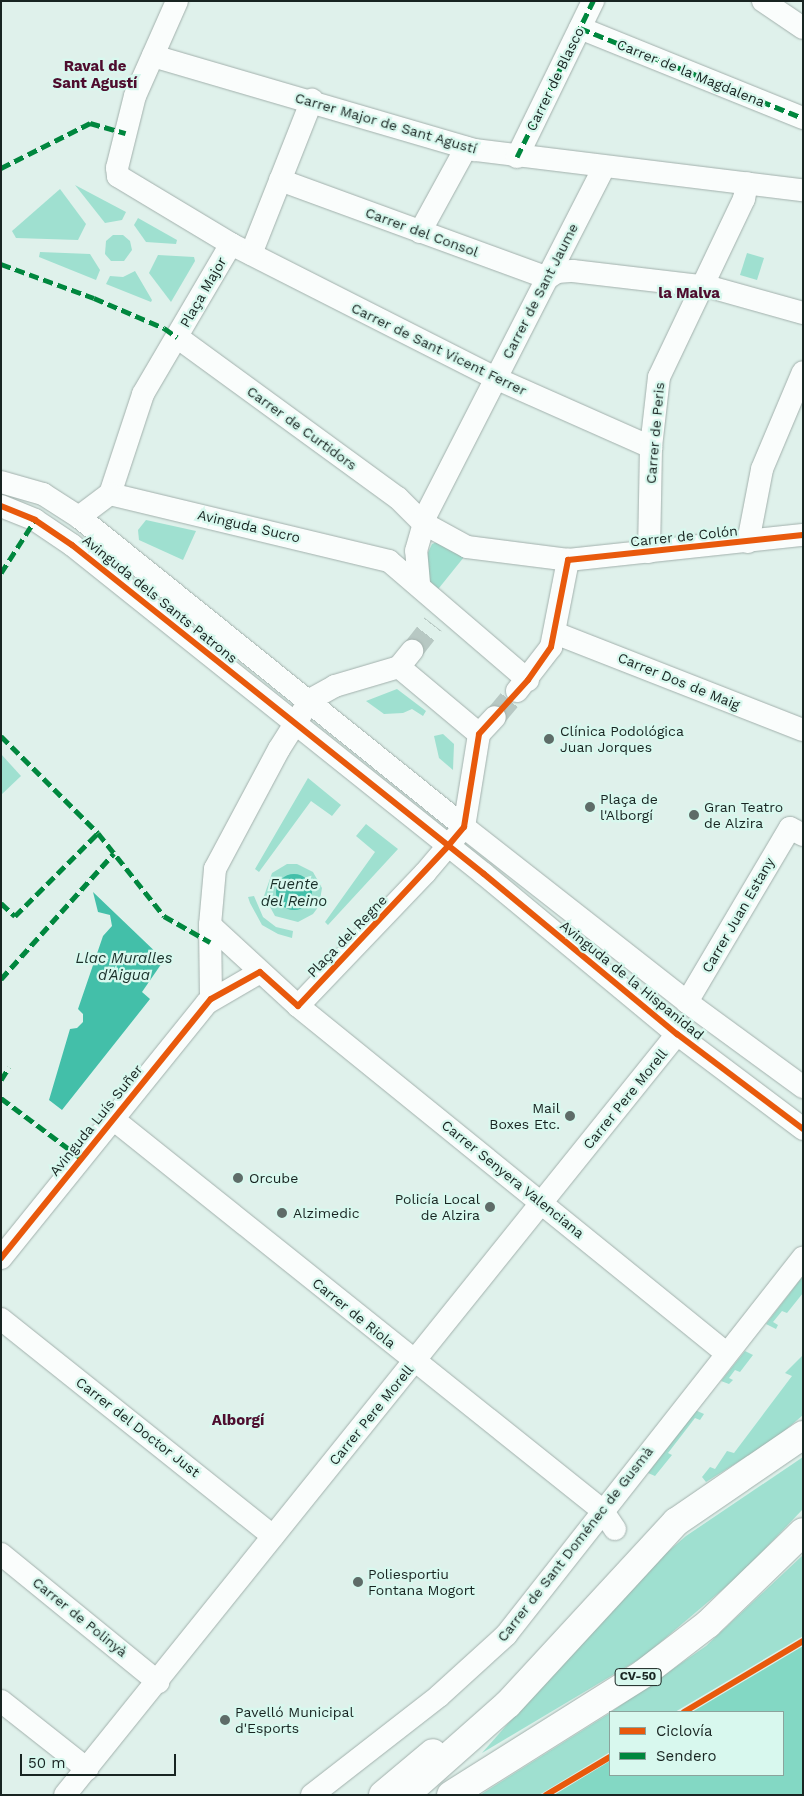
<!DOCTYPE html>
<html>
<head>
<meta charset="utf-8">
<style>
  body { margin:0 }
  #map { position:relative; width:804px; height:1796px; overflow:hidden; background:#dff1eb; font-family:"Work Sans",sans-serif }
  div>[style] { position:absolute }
  .green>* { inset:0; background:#9fe0d0 }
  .forest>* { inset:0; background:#83d8c4 }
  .water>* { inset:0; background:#43bfa9 }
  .round { border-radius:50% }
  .street-tunnel>* { height:22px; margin-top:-11px; transform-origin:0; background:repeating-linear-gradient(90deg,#b7c8c3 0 22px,transparent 0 33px) }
  .roads { filter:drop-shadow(0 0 1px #a2b0ac) drop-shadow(0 0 1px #a2b0ac) }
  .street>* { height:22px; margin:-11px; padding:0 11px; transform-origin:11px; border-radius:11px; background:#fafdfc }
  .secondary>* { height:28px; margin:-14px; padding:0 14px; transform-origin:14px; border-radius:14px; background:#fafdfc }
  .primary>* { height:28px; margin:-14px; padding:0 14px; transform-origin:14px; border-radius:14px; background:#fafdfc }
  .quiet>* { height:5px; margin-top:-2.5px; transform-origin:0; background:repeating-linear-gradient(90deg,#00873e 0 10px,transparent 0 15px) }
  .cycleway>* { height:6px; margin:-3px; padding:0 3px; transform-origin:3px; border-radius:3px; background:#e8590c }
  .dots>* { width:14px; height:14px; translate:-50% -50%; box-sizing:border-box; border:2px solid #d8f8ee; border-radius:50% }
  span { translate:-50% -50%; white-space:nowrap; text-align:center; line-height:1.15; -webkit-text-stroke:4.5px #d8f8ee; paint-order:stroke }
  .shield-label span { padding:1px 4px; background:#d8f8ee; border:1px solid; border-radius:4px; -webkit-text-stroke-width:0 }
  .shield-label { font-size:12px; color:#182421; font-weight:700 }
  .street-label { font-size:14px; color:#182421 }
  .poi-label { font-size:14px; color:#182421 }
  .left { translate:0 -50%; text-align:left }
  .right { translate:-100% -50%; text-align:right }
  .neighbourhood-label { font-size:15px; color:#4e0d2e; font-weight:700 }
  .water-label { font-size:15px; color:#192f29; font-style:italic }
  .frame { position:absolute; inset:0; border:2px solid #182421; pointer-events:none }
  .legend { position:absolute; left:609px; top:1711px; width:175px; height:65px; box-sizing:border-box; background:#d8f8ee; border:1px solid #8ba39c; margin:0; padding:6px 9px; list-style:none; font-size:15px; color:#182421 }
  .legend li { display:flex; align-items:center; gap:10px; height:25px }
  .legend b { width:25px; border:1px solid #8ba39c }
  .scale { position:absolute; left:20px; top:1754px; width:156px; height:22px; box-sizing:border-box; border:2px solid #182421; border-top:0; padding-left:6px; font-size:15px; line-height:18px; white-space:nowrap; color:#182421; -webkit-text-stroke:4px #d8f8ee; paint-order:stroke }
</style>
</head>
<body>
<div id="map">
  <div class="green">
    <div style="clip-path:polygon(75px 185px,126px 212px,122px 220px,105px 223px)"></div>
    <div style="clip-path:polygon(60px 189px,86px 224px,78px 240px,16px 238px,12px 231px)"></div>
    <div style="clip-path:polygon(138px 218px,177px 240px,176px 244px,146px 242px,134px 225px)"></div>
    <div style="clip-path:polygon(113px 235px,123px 235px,130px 241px,132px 250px,124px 261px,111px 261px,105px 254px,106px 241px)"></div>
    <div style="clip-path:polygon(40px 252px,90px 254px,100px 270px,96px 280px,39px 257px)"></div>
    <div style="clip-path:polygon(747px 253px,764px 258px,757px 280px,740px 275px)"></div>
    <div style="clip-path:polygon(158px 255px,194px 257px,195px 261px,171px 302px,149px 273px)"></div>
    <div style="clip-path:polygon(135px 271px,152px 300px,151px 302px,106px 284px,110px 276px,123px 277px)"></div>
    <div style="clip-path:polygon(146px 520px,196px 531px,183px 560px,139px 540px,138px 530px)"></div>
    <div style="clip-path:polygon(437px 542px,464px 557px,435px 593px,429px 580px,426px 557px,432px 544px)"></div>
    <div style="clip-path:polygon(397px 689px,426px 711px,423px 716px,412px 709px,403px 713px,384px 714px,366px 701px)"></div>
    <div style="clip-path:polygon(443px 734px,454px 744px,453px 770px,439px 758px,434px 736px)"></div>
    <div style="clip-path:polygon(1px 754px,21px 776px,1px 795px)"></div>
    <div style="clip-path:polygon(308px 778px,341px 805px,332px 816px,311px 801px,259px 872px,255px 869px)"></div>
    <div style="clip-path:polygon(366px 824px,398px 849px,328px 925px,325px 922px,375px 852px,356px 836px)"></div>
    <div style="clip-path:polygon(evenodd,287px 864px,297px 864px,313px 872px,322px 888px,319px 906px,313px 914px,298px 922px,275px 916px,264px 896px,272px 873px,287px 864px,308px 882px,310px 899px,303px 907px,281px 905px,278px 900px,278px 883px,308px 882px)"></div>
    <div style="clip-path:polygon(254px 896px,263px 917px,276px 927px,293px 931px,292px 938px,278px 934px,262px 925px,250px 903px,248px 897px)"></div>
    <div style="clip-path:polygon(803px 1276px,803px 1293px,787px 1313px,782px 1311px,773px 1322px,778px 1325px,776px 1329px,766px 1324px)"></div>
    <div style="clip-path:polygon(745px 1351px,753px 1355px,740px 1372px,735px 1370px,729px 1378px,733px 1380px,729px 1384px,721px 1381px)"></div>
    <div style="clip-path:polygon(803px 1355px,803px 1415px,775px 1439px,706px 1482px,702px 1477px,710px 1467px,715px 1469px,727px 1451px,734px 1453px,792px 1376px,785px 1373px)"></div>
    <div style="clip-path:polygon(695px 1410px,704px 1414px,700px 1420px,695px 1418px,668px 1453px,672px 1455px,655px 1476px,648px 1473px)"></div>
    <div style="clip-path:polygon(803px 1457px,803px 1509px,741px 1574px,643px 1657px,482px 1753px,635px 1580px,686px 1536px)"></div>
    <div style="clip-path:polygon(803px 1555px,803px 1636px,675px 1712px,611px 1712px,706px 1646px)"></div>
    <div style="clip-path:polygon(610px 1713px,610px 1752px,539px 1795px,480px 1795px)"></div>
  </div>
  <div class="forest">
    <div style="clip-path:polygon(803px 1646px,803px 1795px,554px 1795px,610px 1761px,610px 1775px,783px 1775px,783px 1712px,692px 1712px)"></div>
  </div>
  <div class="water">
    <div class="round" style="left:276px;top:874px;width:36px;height:36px"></div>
    <div style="clip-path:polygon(93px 892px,164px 960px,142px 992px,150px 999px,62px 1110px,49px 1100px,70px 1029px,77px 1028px,83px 1022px,83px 1014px,78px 1009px,103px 936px,112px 926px,110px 915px,98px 912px)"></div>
  </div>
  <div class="street-tunnel">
    <div style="left:412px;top:651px;width:34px;rotate:-52deg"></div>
    <div style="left:495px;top:717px;width:34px;rotate:-50deg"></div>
  </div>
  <div class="roads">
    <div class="street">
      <div style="left:763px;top:1px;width:48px;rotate:34deg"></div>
      <div style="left:580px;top:28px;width:240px;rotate:22deg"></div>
      <div style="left:153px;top:56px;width:335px;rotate:16.3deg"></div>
      <div style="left:475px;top:150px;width:330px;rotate:7deg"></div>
      <div style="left:517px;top:157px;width:174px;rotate:-64deg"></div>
      <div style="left:280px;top:180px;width:285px;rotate:20.1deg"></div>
      <div style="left:548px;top:278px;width:11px;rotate:-34deg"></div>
      <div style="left:557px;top:272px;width:16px;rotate:-4deg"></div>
      <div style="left:573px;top:271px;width:138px;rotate:6.7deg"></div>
      <div style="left:710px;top:287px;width:97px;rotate:15.6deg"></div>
      <div style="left:420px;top:232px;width:96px;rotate:-61.3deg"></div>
      <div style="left:231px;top:244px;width:296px;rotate:26.9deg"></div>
      <div style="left:495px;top:378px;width:171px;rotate:23.9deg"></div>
      <div style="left:251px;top:254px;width:166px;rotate:-68.4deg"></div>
      <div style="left:177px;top:337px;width:273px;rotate:36.1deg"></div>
      <div style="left:398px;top:498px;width:35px;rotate:45deg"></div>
      <div style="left:423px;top:523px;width:50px;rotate:28.6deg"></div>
      <div style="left:467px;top:547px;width:102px;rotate:7.3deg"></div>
      <div style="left:568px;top:560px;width:236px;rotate:-6.1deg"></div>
      <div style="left:1px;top:482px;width:44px;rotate:15.9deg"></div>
      <div style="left:43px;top:494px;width:43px;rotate:32.6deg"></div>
      <div style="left:79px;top:517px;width:494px;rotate:38.8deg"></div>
      <div style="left:464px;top:827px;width:283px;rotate:38.1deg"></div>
      <div style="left:687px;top:1002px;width:144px;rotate:36.2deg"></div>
      <div style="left:110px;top:494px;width:105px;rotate:-71.7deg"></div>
      <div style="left:143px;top:394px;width:174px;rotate:-59.6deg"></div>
      <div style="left:231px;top:244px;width:132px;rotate:-149deg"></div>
      <div style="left:118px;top:176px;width:8px;rotate:-97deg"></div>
      <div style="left:117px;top:168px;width:74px;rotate:-76deg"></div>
      <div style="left:135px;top:96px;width:104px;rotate:-66.1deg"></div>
      <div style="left:110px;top:494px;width:287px;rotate:13.5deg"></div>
      <div style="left:389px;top:561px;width:183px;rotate:40.6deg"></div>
      <div style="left:1px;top:506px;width:37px;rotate:22deg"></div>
      <div style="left:35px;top:520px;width:45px;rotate:34deg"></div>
      <div style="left:72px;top:545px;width:527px;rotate:38.61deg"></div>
      <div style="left:484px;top:874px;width:251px;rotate:39.7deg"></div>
      <div style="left:677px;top:1034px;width:158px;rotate:37deg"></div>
      <div style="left:79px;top:517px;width:39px;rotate:-37deg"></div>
      <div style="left:748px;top:542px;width:74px;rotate:-79.1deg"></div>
      <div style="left:762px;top:469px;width:105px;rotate:-67.1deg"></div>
      <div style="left:649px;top:552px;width:105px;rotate:-88.9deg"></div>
      <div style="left:651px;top:447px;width:70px;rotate:-83.5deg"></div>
      <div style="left:659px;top:377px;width:197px;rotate:-64.5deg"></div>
      <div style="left:744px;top:199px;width:16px;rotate:-79deg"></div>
      <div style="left:419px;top:583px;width:32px;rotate:-95deg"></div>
      <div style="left:416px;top:551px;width:37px;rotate:-74deg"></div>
      <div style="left:426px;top:515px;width:391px;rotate:-62.9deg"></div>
      <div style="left:555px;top:633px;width:266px;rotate:21.4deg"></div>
      <div style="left:399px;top:667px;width:67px;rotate:163.5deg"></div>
      <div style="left:335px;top:686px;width:29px;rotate:151deg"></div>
      <div style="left:310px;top:700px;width:58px;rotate:122.3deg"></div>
      <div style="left:279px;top:749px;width:136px;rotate:118.1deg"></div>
      <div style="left:215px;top:869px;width:56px;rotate:95.1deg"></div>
      <div style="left:210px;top:925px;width:120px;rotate:42.6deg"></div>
      <div style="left:298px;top:1006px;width:184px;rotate:-46.3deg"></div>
      <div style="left:425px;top:873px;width:60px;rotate:-49.7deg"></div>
      <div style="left:464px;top:827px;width:94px;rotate:-80.8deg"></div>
      <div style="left:399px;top:667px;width:104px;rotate:39.9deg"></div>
      <div style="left:399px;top:667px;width:21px;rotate:-51deg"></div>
      <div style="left:517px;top:691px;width:56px;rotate:-52.3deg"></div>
      <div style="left:551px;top:647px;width:89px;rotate:-78.9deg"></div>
      <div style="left:479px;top:734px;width:23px;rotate:-47deg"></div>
      <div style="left:210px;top:925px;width:74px;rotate:89.2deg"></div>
      <div style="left:687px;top:1002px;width:202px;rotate:-59.4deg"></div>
      <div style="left:790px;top:828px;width:15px;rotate:28deg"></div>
      <div style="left:298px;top:1006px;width:551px;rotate:39.03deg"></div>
      <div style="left:113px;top:1119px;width:626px;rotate:38.65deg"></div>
      <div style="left:602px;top:1510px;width:23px;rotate:56deg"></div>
      <div style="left:1px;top:1258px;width:328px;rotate:-51.1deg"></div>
      <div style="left:207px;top:1003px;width:61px;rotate:-30.3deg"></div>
      <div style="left:1px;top:1319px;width:348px;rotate:38.6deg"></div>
      <div style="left:1px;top:1554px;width:203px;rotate:39.2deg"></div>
      <div style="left:1px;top:1701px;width:110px;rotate:38.3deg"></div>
      <div style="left:65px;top:1795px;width:977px;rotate:-51.19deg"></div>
      <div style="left:312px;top:1795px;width:161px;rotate:-37.9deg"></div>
      <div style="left:439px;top:1696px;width:91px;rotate:-42.3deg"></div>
      <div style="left:506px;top:1635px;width:480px;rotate:-51.8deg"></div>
    </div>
    <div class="secondary">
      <div style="left:383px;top:1795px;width:65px;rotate:-40deg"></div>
    </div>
    <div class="primary">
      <div style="left:405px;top:1795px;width:137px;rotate:-41.5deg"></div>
      <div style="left:508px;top:1704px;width:248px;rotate:-47.3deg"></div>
      <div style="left:676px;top:1522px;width:154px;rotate:-34.4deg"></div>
      <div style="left:451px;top:1795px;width:227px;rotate:-32.2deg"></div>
      <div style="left:643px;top:1674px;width:82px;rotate:-37.6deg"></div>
      <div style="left:708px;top:1624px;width:132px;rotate:-44.1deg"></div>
    </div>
  </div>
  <div class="quiet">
    <div style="left:580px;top:28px;width:240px;rotate:22deg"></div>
    <div style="left:517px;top:157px;width:174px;rotate:-64deg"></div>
    <div style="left:1px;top:168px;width:100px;rotate:-26.8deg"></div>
    <div style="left:90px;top:123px;width:37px;rotate:16deg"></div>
    <div style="left:1px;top:264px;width:99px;rotate:20.1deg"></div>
    <div style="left:94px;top:298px;width:76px;rotate:23.2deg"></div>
    <div style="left:164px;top:328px;width:16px;rotate:35deg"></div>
    <div style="left:1px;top:573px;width:63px;rotate:-57.3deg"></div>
    <div style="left:1px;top:736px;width:137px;rotate:45deg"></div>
    <div style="left:98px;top:833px;width:106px;rotate:51.5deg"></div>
    <div style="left:164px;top:916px;width:53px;rotate:29.5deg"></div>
    <div style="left:1px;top:903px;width:19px;rotate:43deg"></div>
    <div style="left:15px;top:916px;width:117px;rotate:-45deg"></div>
    <div style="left:1px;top:979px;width:169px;rotate:-48.1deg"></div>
    <div style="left:1px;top:1080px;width:15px;rotate:-58deg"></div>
    <div style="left:1px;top:1098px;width:100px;rotate:36.9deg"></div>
  </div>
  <div class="cycleway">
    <div style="left:1px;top:506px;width:37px;rotate:22deg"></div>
    <div style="left:35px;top:520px;width:45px;rotate:34deg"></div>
    <div style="left:72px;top:545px;width:527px;rotate:38.61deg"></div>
    <div style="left:484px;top:874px;width:251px;rotate:39.7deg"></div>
    <div style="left:677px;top:1034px;width:158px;rotate:37deg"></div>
    <div style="left:1px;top:1258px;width:333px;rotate:-51deg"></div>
    <div style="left:211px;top:999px;width:56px;rotate:-28.9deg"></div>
    <div style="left:260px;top:972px;width:51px;rotate:41.8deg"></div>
    <div style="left:298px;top:1006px;width:219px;rotate:-46.8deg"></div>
    <div style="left:448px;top:846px;width:25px;rotate:-50deg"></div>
    <div style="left:464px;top:827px;width:94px;rotate:-80.8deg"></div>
    <div style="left:479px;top:734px;width:73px;rotate:-47.8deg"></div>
    <div style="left:528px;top:680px;width:40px;rotate:-55.1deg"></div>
    <div style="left:551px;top:647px;width:89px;rotate:-78.9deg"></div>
    <div style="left:568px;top:560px;width:236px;rotate:-6.1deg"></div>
    <div style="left:684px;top:1712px;width:139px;rotate:-30.8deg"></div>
    <div style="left:546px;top:1795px;width:74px;rotate:-30.7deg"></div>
  </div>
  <div class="dots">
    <div style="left:549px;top:739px;background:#5e6c68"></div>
    <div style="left:590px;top:807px;background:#5e6c68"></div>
    <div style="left:694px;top:815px;background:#5e6c68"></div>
    <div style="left:570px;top:1116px;background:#5e6c68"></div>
    <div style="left:238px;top:1178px;background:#5e6c68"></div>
    <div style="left:490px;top:1207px;background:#5e6c68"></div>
    <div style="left:282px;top:1213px;background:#5e6c68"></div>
    <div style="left:358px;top:1582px;background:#5e6c68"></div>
    <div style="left:225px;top:1720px;background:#5e6c68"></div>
  </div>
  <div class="shield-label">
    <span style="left:638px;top:1677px">CV-50</span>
  </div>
  <div class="street-label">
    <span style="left:691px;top:73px;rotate:22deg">Carrer de la Magdalena</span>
    <span style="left:555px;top:79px;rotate:-64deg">Carrer de Blasco</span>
    <span style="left:386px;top:123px;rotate:16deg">Carrer Major de Sant Agustí</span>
    <span style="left:422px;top:232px;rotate:20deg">Carrer del Consol</span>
    <span style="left:540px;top:291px;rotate:-63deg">Carrer de Sant Jaume</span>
    <span style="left:203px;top:292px;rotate:-60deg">Plaça Major</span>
    <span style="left:439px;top:349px;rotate:26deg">Carrer de Sant Vicent Ferrer</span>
    <span style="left:302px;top:428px;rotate:36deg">Carrer de Curtidors</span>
    <span style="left:655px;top:433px;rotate:-85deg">Carrer de Peris</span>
    <span style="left:249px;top:526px;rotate:13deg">Avinguda Sucro</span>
    <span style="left:684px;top:536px;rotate:-6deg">Carrer de Colón</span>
    <span style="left:160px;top:599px;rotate:39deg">Avinguda dels Sants Patrons</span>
    <span style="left:679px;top:681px;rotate:22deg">Carrer Dos de Maig</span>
    <span style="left:738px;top:915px;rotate:-60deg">Carrer Juan Estany</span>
    <span style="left:347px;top:936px;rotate:-46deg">Plaça del Regne</span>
    <span style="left:632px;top:980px;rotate:39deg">Avinguda de la Hispanidad</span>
    <span style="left:625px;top:1099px;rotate:-51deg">Carrer Pere Morell</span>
    <span style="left:96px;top:1120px;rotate:-51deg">Avinguda Luís Suñer</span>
    <span style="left:513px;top:1179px;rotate:39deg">Carrer Senyera Valenciana</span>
    <span style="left:354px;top:1313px;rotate:39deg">Carrer de Riola</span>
    <span style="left:371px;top:1415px;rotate:-51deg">Carrer Pere Morell</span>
    <span style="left:138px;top:1427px;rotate:38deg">Carrer del Doctor Just</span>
    <span style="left:575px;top:1544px;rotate:-52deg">Carrer de Sant Doménec de Gusmà</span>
    <span style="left:80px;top:1617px;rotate:39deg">Carrer de Polinyà</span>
  </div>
  <div class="poi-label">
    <span class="left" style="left:560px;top:739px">Clínica Podológica<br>Juan Jorques</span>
    <span class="left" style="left:600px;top:807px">Plaça de<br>l'Alborgí</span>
    <span class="left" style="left:704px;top:815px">Gran Teatro<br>de Alzira</span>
    <span class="right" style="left:560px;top:1116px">Mail<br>Boxes Etc.</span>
    <span class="left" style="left:249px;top:1178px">Orcube</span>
    <span class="right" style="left:480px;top:1207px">Policía Local<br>de Alzira</span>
    <span class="left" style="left:293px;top:1213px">Alzimedic</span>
    <span class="left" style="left:368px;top:1582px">Poliesportiu<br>Fontana Mogort</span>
    <span class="left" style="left:235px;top:1720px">Pavelló Municipal<br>d'Esports</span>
  </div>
  <div class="neighbourhood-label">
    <span style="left:95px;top:75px">Raval de<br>Sant Agustí</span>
    <span style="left:689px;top:294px">la Malva</span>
    <span style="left:238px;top:1421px">Alborgí</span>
  </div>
  <div class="water-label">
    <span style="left:294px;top:893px">Fuente<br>del Reino</span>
    <span style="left:124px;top:967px">Llac Muralles<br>d'Aigua</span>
  </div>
  <div class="frame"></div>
  <ul class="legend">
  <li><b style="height:6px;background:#e8590c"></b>Ciclovía</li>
  <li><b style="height:6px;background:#00873e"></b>Sendero</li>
  </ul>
  <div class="scale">50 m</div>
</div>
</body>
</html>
